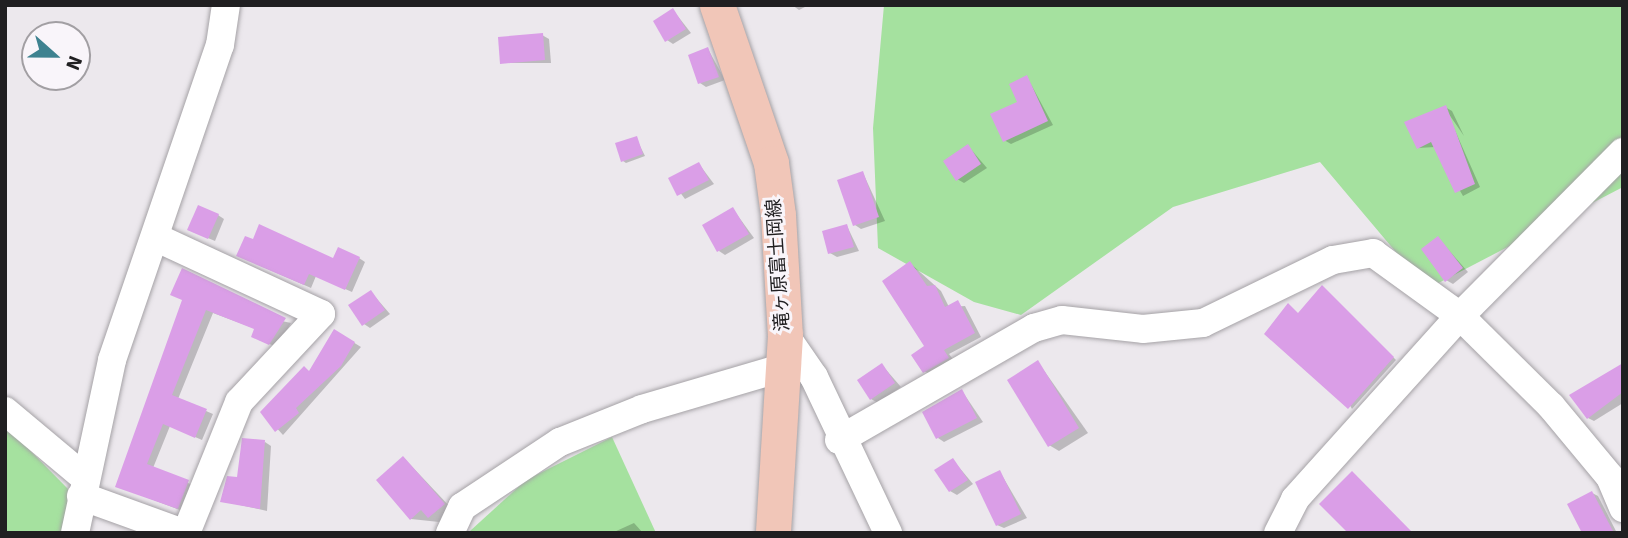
<!DOCTYPE html>
<html>
<head>
<meta charset="utf-8">
<style>
  body { margin:0 }
  #map { position:relative; width:1628px; height:538px; overflow:hidden; background:#ece8ed; font-family:Signika,"Noto Sans JP",sans-serif }
  div>[style] { position:absolute }
  .green>* { inset:0; background:#a5e19f }
  .shadow>* { inset:0; background:#0003 }
  .building>* { inset:0; background:#da9ee7 }
  .roads { filter:drop-shadow(0 0 2px #a5a2a6) drop-shadow(0 0 2px #a5a2a6) }
  .minor>* { height:28px; margin:-14px; padding:0 14px; transform-origin:14px; border-radius:14px; background:#fff }
  .major>* { height:35px; margin:-17.5px; padding:0 17.5px; transform-origin:17.5px; border-radius:17.5px; background:#f1c6b8 }
  span { translate:-50% -50%; white-space:nowrap; text-align:center; line-height:1.15; -webkit-text-stroke:6px #f9f5fa; paint-order:stroke }
  .street-label { font-size:19px; color:#201f21 }
  .frame { position:absolute; inset:0; border:7px solid #201f21; pointer-events:none }
  .north { position:absolute; left:21px; top:21px; width:70px; height:70px; box-sizing:border-box; background:#f9f5fa; border:2px solid #a29fa3; border-radius:50%; rotate:111deg; font-size:19px; font-weight:700; line-height:28px; text-align:center; color:#201f21 }
  .north::after { content:''; display:block; margin:auto; width:24px; height:32px; background:#3e8290; clip-path:polygon(50% 0,100% 100%,50% 72%,0 100%) }
</style>
</head>
<body>
<div id="map">
  <div class="green">
    <div style="clip-path:polygon(884px 5px,1623px 5px,1623px 187px,1427px 289px,1320px 162px,1173px 207px,1021px 315px,974px 302px,878px 248px,873px 128px)"></div>
    <div style="clip-path:polygon(5px 425px,70px 491px,64px 533px,5px 533px)"></div>
    <div style="clip-path:polygon(612px 437px,656px 533px,470px 531px,526px 480px)"></div>
  </div>
  <div class="shadow">
    <div style="clip-path:polygon(792px 5px,809px 5px,799px 10px)"></div>
    <div style="clip-path:polygon(673px 10px,691px 33px,673px 44px,667px 40px)"></div>
    <div style="clip-path:polygon(542px 35px,549px 39px,551px 63px,502px 63px)"></div>
    <div style="clip-path:polygon(708px 49px,725px 80px,706px 87px,700px 83px)"></div>
    <div style="clip-path:polygon(1027px 77px,1053px 125px,1011px 144px,1004px 140px)"></div>
    <div style="clip-path:polygon(1445px 107px,1452px 111px,1464px 136px,1446px 110px,1480px 187px,1463px 196px,1435px 147px,1418px 148px)"></div>
    <div style="clip-path:polygon(636px 138px,645px 156px,626px 163px,623px 161px)"></div>
    <div style="clip-path:polygon(968px 146px,987px 168px,964px 183px,957px 179px)"></div>
    <div style="clip-path:polygon(699px 164px,714px 184px,685px 199px,670px 179px)"></div>
    <div style="clip-path:polygon(863px 173px,885px 221px,861px 229px,855px 225px)"></div>
    <div style="clip-path:polygon(733px 209px,754px 238px,725px 255px,719px 251px)"></div>
    <div style="clip-path:polygon(218px 215px,224px 219px,215px 241px,196px 233px)"></div>
    <div style="clip-path:polygon(847px 226px,859px 251px,837px 257px,830px 253px)"></div>
    <div style="clip-path:polygon(1438px 238px,1468px 272px,1453px 284px,1446px 280px)"></div>
    <div style="clip-path:polygon(359px 258px,365px 262px,352px 292px,316px 276px,311px 288px,245px 259px)"></div>
    <div style="clip-path:polygon(910px 263px,941px 291px,949px 307px,965px 306px,981px 337px,949px 354px,955px 362px,931px 375px,924px 371px,926px 347px)"></div>
    <div style="clip-path:polygon(1325px 289px,1396px 360px,1352px 409px,1299px 315px)"></div>
    <div style="clip-path:polygon(371px 292px,390px 314px,370px 328px,364px 324px)"></div>
    <div style="clip-path:polygon(184px 300px,291px 323px,277px 347px,259px 340px,256px 329px,213px 313px,178px 399px,213px 414px,202px 440px,170px 426px,153px 468px,195px 486px,185px 512px,117px 486px)"></div>
    <div style="clip-path:polygon(335px 331px,361px 347px,283px 435px,262px 412px,304px 368px,310px 372px)"></div>
    <div style="clip-path:polygon(1038px 362px,1088px 433px,1059px 451px,1049px 445px)"></div>
    <div style="clip-path:polygon(882px 365px,901px 387px,878px 403px,871px 399px)"></div>
    <div style="clip-path:polygon(1623px 367px,1623px 403px,1594px 421px,1588px 418px,1571px 396px)"></div>
    <div style="clip-path:polygon(962px 391px,983px 422px,944px 442px,938px 438px)"></div>
    <div style="clip-path:polygon(265px 442px,271px 446px,267px 511px,222px 501px)"></div>
    <div style="clip-path:polygon(404px 458px,453px 510px,439px 522px,411px 519px)"></div>
    <div style="clip-path:polygon(953px 460px,973px 484px,957px 495px,950px 491px)"></div>
    <div style="clip-path:polygon(1000px 472px,1027px 518px,1004px 528px,997px 525px)"></div>
    <div style="clip-path:polygon(1592px 493px,1598px 496px,1617px 533px,1584px 533px)"></div>
    <div style="clip-path:polygon(634px 523px,643px 533px,614px 533px,614px 532px)"></div>
  </div>
  <div class="building">
    <div style="clip-path:polygon(673px 8px,686px 29px,665px 42px,653px 21px)"></div>
    <div style="clip-path:polygon(543px 33px,545px 60px,500px 64px,498px 37px)"></div>
    <div style="clip-path:polygon(708px 47px,719px 77px,698px 84px,688px 55px)"></div>
    <div style="clip-path:polygon(1027px 75px,1048px 121px,1003px 142px,990px 114px,1017px 102px,1009px 84px)"></div>
    <div style="clip-path:polygon(1446px 105px,1475px 184px,1455px 193px,1431px 142px,1417px 149px,1404px 122px)"></div>
    <div style="clip-path:polygon(637px 136px,643px 154px,621px 162px,615px 143px)"></div>
    <div style="clip-path:polygon(968px 144px,981px 164px,956px 181px,943px 161px)"></div>
    <div style="clip-path:polygon(699px 162px,709px 180px,677px 196px,668px 178px)"></div>
    <div style="clip-path:polygon(863px 171px,879px 217px,853px 226px,837px 180px)"></div>
    <div style="clip-path:polygon(198px 205px,219px 214px,208px 239px,187px 230px)"></div>
    <div style="clip-path:polygon(733px 207px,749px 234px,717px 252px,702px 225px)"></div>
    <div style="clip-path:polygon(259px 224px,333px 258px,338px 247px,360px 257px,345px 290px,309px 274px,304px 285px,236px 256px,245px 236px,253px 239px)"></div>
    <div style="clip-path:polygon(847px 224px,854px 247px,828px 254px,822px 231px)"></div>
    <div style="clip-path:polygon(1438px 236px,1463px 268px,1445px 282px,1421px 249px)"></div>
    <div style="clip-path:polygon(910px 261px,927px 286px,935px 285px,945px 307px,958px 300px,975px 333px,944px 350px,949px 358px,923px 373px,911px 355px,924px 346px,882px 281px)"></div>
    <div style="clip-path:polygon(182px 268px,286px 318px,269px 345px,251px 337px,254px 329px,206px 310px,172px 395px,207px 409px,195px 438px,163px 424px,147px 464px,189px 480px,178px 509px,115px 487px,182px 300px,170px 295px)"></div>
    <div style="clip-path:polygon(1322px 285px,1394px 357px,1348px 409px,1264px 334px,1288px 303px,1298px 313px)"></div>
    <div style="clip-path:polygon(371px 290px,385px 310px,362px 326px,348px 305px)"></div>
    <div style="clip-path:polygon(334px 329px,355px 342px,341px 366px,296px 408px,299px 413px,275px 432px,260px 412px,304px 366px,309px 371px)"></div>
    <div style="clip-path:polygon(1038px 360px,1079px 428px,1048px 447px,1007px 380px)"></div>
    <div style="clip-path:polygon(882px 363px,895px 383px,870px 400px,857px 380px)"></div>
    <div style="clip-path:polygon(1623px 363px,1623px 392px,1587px 419px,1569px 395px)"></div>
    <div style="clip-path:polygon(962px 389px,977px 418px,936px 439px,922px 412px)"></div>
    <div style="clip-path:polygon(242px 438px,265px 440px,260px 509px,220px 502px,227px 476px,237px 477px)"></div>
    <div style="clip-path:polygon(403px 456px,445px 504px,428px 518px,421px 510px,410px 520px,376px 480px)"></div>
    <div style="clip-path:polygon(953px 458px,968px 480px,949px 492px,934px 470px)"></div>
    <div style="clip-path:polygon(1000px 470px,1021px 514px,996px 526px,975px 482px)"></div>
    <div style="clip-path:polygon(1352px 471px,1413px 533px,1348px 533px,1319px 504px)"></div>
    <div style="clip-path:polygon(1592px 491px,1614px 533px,1582px 533px,1567px 504px)"></div>
  </div>
  <div class="roads">
    <div class="minor">
      <div style="left:155px;top:237px;width:183px;rotate:24.9deg"></div>
      <div style="left:321px;top:314px;width:120px;rotate:133deg"></div>
      <div style="left:239px;top:402px;width:141px;rotate:112deg"></div>
      <div style="left:785px;top:335px;width:51px;rotate:55.4deg"></div>
      <div style="left:814px;top:377px;width:173px;rotate:64.6deg"></div>
      <div style="left:5px;top:411px;width:104px;rotate:39.9deg"></div>
      <div style="left:839px;top:440px;width:225px;rotate:-29.9deg"></div>
      <div style="left:1034px;top:328px;width:29px;rotate:-16deg"></div>
      <div style="left:1062px;top:320px;width:81px;rotate:6.3deg"></div>
      <div style="left:1143px;top:329px;width:60px;rotate:-5.7deg"></div>
      <div style="left:1203px;top:323px;width:144px;rotate:-25.9deg"></div>
      <div style="left:1333px;top:260px;width:41px;rotate:-9.9deg"></div>
      <div style="left:1373px;top:253px;width:107px;rotate:35.9deg"></div>
      <div style="left:1460px;top:316px;width:128px;rotate:44.7deg"></div>
      <div style="left:1551px;top:406px;width:92px;rotate:50.3deg"></div>
      <div style="left:1610px;top:477px;width:34px;rotate:67deg"></div>
      <div style="left:81px;top:496px;width:109px;rotate:19.9deg"></div>
      <div style="left:75px;top:533px;width:177px;rotate:-77.9deg"></div>
      <div style="left:112px;top:360px;width:333px;rotate:-71.1deg"></div>
      <div style="left:220px;top:45px;width:40px;rotate:-81.5deg"></div>
      <div style="left:450px;top:533px;width:29px;rotate:-65deg"></div>
      <div style="left:462px;top:507px;width:118px;rotate:-33.6deg"></div>
      <div style="left:560px;top:442px;width:88px;rotate:-21.9deg"></div>
      <div style="left:642px;top:409px;width:145px;rotate:-16.4deg"></div>
      <div style="left:1278px;top:533px;width:38px;rotate:-63deg"></div>
      <div style="left:1295px;top:499px;width:246px;rotate:-48deg"></div>
      <div style="left:1460px;top:316px;width:231px;rotate:-45.2deg"></div>
    </div>
    <div class="major">
      <div style="left:717px;top:5px;width:167px;rotate:71.1deg"></div>
      <div style="left:771px;top:163px;width:52px;rotate:82.3deg"></div>
      <div style="left:778px;top:215px;width:120px;rotate:86.7deg"></div>
      <div style="left:785px;top:335px;width:198px;rotate:93.5deg"></div>
    </div>
  </div>
  <div class="street-label">
    <span style="left:779px;top:265px;rotate:-94deg">滝ヶ原富士岡線</span>
  </div>
  <div class="frame"></div>
  <div class="north">N</div>
</div>
</body>
</html>
